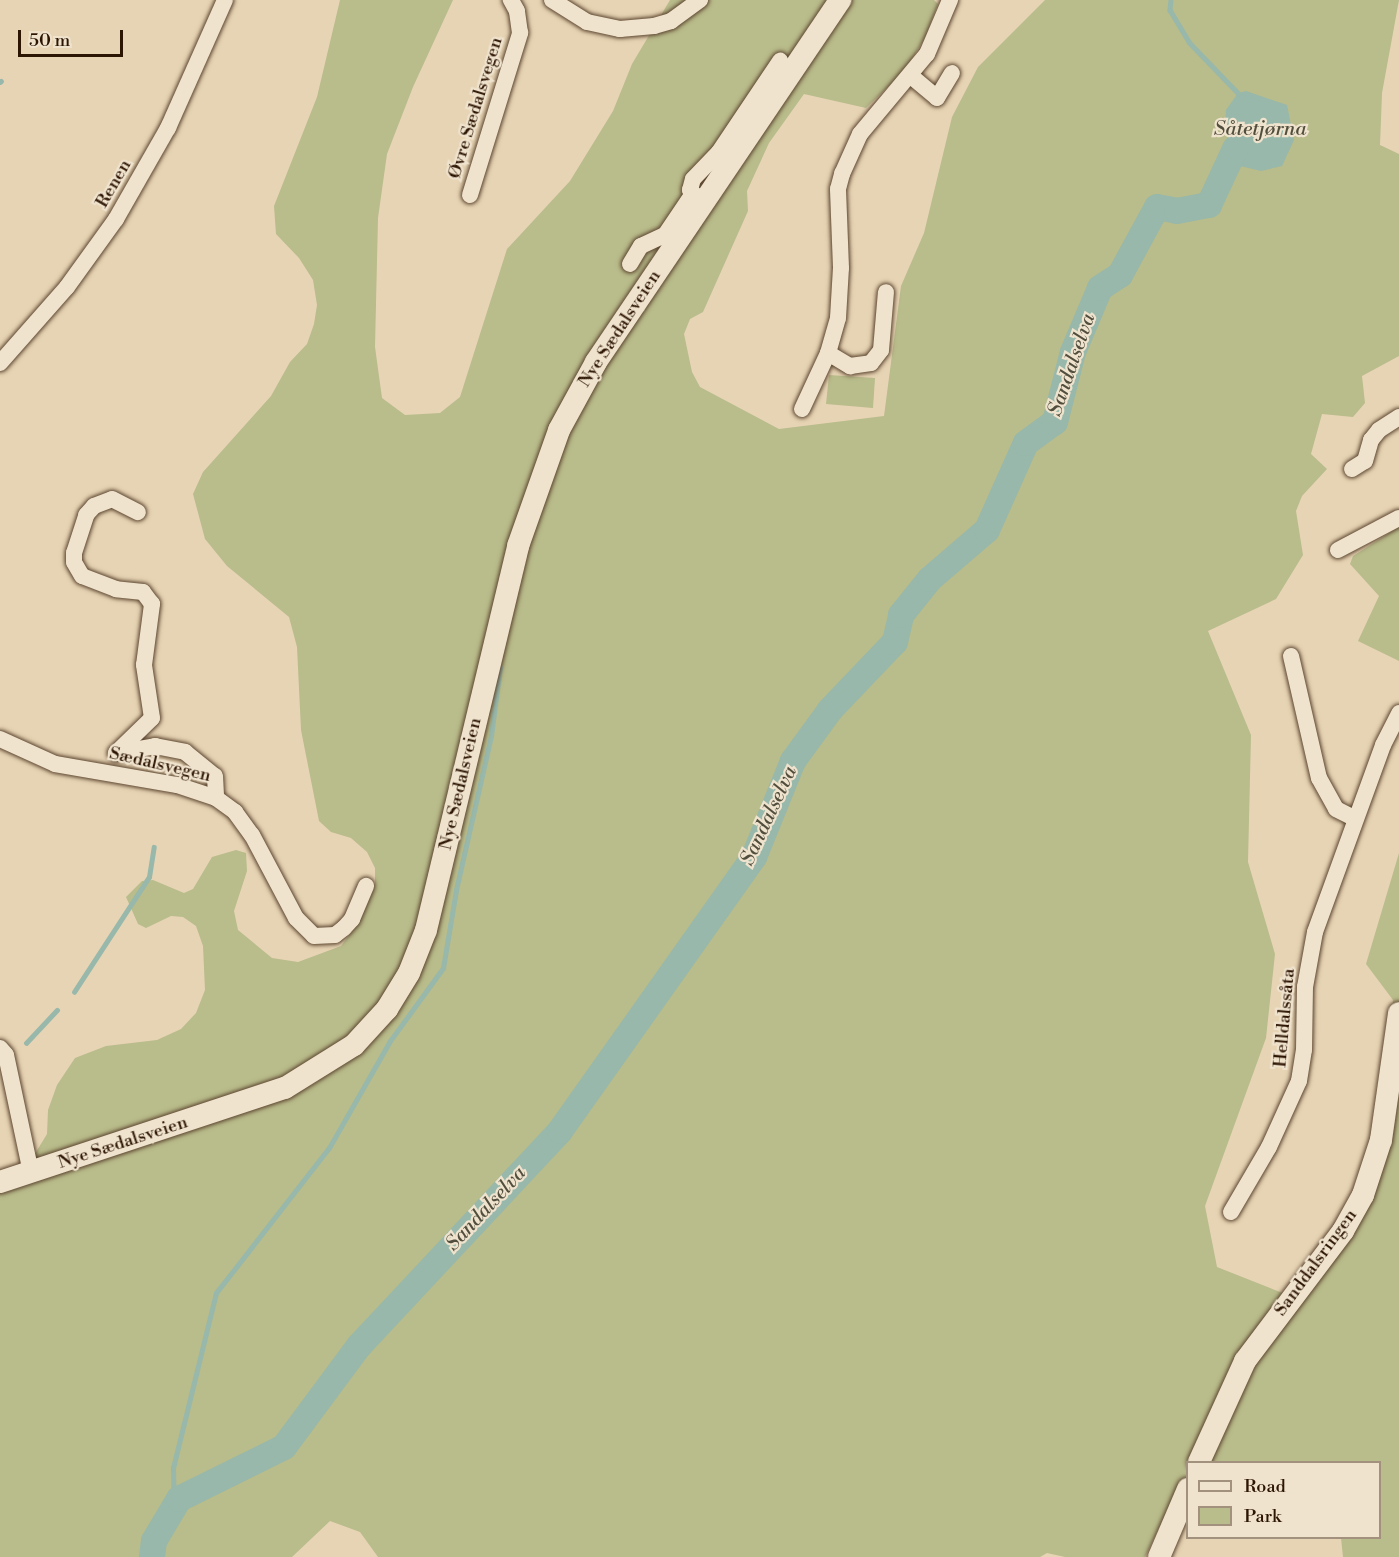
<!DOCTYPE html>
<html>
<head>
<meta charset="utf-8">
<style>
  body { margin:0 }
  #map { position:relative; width:1399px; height:1557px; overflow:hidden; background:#e7d4b4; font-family:"Libre Bodoni",serif }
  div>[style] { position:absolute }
  .green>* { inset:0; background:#b9bc8b }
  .water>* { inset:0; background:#97b8aa }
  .stream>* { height:4.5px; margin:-2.25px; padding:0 2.25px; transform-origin:2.25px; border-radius:2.25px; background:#97b8aa }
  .river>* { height:26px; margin:-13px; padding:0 13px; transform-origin:13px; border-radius:13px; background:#97b8aa }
  .roads { filter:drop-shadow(0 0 2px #5c452f) drop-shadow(0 0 2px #5c452f) }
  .street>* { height:16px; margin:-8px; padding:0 8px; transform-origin:8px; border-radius:8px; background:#efe3ce }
  .secondary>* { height:22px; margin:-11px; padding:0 11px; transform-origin:11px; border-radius:11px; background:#efe3ce }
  span { translate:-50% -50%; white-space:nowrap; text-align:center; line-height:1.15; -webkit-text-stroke:4.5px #efe3ce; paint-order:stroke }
  .street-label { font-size:18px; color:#2d1503 }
  .water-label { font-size:20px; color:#524e3d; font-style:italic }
  .legend { position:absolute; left:1186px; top:1461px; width:195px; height:78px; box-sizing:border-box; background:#efe3ce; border:2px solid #a1917d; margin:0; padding:8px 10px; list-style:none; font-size:18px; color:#2d1503 }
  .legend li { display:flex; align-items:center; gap:12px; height:30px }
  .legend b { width:30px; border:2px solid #a1917d }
  .scale { position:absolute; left:18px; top:30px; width:105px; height:27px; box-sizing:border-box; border:3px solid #2d1503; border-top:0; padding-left:8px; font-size:18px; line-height:21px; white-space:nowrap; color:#2d1503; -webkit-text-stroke:4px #efe3ce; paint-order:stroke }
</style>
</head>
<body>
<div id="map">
  <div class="green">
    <div style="clip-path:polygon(340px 0,453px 0,413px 87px,387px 154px,378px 218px,375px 347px,382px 398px,405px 415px,440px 413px,460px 397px,507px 249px,570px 181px,613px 111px,632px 64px,670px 0,934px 0,938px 4px,925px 38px,904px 71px,866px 108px,804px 94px,769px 143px,747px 191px,748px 211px,703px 312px,690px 319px,684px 334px,692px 372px,700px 387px,779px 429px,884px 416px,901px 286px,924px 233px,952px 117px,978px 67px,1045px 0,1399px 0,1382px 93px,1380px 145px,1399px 154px,1399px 356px,1362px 376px,1365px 403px,1353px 417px,1322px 414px,1311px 454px,1327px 469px,1302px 496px,1296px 511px,1303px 555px,1276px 599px,1208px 631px,1251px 735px,1248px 862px,1275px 954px,1266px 1038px,1205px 1206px,1217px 1267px,1285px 1294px,1376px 1179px,1393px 1000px,1366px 964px,1399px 853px,1399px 1557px,1343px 1557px,1341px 1538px,1380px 1538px,1380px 1462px,1188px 1462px,1187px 1479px,1183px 1478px,1145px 1557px,1065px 1557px,1047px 1553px,1040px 1557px,378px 1557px,360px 1532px,330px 1521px,292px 1557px,0 1557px,0 1178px,33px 1157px,47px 1134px,48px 1110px,57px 1085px,75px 1058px,106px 1046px,157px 1040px,181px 1029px,196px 1013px,205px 990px,203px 946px,196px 926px,183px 917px,171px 916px,146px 928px,138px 924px,126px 897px,142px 881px,153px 880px,184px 893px,193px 889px,212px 857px,236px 850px,246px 853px,247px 871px,234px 911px,238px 930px,272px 958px,298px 962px,341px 946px,360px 921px,375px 883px,375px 868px,367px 852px,351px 838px,331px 832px,319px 821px,301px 730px,297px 647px,289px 617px,227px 566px,205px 539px,193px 494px,203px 472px,271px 396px,290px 362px,307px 344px,314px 324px,317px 305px,313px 280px,299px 258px,276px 234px,274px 206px,317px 97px)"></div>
    <div style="clip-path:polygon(829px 375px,875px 378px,873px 408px,826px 404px)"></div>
    <div style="clip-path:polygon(1399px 527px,1399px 661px,1358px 641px,1379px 596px,1350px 564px,1353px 556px)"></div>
  </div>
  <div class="water">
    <div style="clip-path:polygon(1246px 91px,1287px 105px,1294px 140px,1282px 166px,1261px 171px,1240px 166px,1225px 130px,1226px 110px,1238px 93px)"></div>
  </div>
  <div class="stream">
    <div style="left:1171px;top:0;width:10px;rotate:96deg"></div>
    <div style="left:1170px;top:10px;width:37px;rotate:59deg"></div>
    <div style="left:1189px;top:42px;width:71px;rotate:46.1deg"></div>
    <div style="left:0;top:82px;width:1px;rotate:-45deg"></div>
    <div style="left:74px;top:992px;width:137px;rotate:-56.9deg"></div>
    <div style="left:149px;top:877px;width:30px;rotate:-81deg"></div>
    <div style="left:26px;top:1043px;width:45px;rotate:-46.8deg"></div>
    <div style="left:174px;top:1510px;width:42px;rotate:-91.4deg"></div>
    <div style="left:173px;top:1468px;width:180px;rotate:-76.2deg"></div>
    <div style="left:216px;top:1293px;width:184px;rotate:-52.1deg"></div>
    <div style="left:329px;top:1148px;width:123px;rotate:-60.3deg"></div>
    <div style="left:390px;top:1041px;width:90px;rotate:-54deg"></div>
    <div style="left:443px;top:968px;width:79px;rotate:-80.5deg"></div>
    <div style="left:456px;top:890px;width:158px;rotate:-77.2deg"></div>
    <div style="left:491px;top:736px;width:69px;rotate:-82.5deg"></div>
  </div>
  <div class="river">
    <div style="left:152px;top:1557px;width:16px;rotate:-83deg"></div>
    <div style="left:154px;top:1541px;width:49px;rotate:-59.2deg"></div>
    <div style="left:179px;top:1499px;width:117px;rotate:-26.3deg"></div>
    <div style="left:284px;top:1447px;width:126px;rotate:-53.4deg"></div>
    <div style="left:359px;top:1346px;width:294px;rotate:-46.9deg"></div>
    <div style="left:560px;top:1131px;width:336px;rotate:-54.7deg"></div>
    <div style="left:754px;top:857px;width:104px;rotate:-67.9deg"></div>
    <div style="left:793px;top:761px;width:63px;rotate:-54deg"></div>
    <div style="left:830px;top:710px;width:94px;rotate:-46.3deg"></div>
    <div style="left:895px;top:642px;width:28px;rotate:-77deg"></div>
    <div style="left:901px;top:615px;width:46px;rotate:-51.1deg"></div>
    <div style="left:930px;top:579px;width:75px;rotate:-40.7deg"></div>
    <div style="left:987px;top:530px;width:95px;rotate:-65.9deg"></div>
    <div style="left:1026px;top:443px;width:36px;rotate:-36deg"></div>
    <div style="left:1055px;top:422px;width:72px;rotate:-75.6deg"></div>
    <div style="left:1073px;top:352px;width:69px;rotate:-67.1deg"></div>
    <div style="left:1100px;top:288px;width:24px;rotate:-33deg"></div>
    <div style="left:1120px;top:275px;width:77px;rotate:-61.4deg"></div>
    <div style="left:1157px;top:207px;width:20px;rotate:11deg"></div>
    <div style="left:1177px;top:211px;width:33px;rotate:-11deg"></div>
    <div style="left:1209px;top:205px;width:62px;rotate:-65.1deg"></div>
  </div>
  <div class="roads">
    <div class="street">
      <div style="left:552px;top:0;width:41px;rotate:32.2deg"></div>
      <div style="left:587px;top:22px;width:34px;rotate:12deg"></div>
      <div style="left:620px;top:29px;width:34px;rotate:-5deg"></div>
      <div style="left:654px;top:26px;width:18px;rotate:-16deg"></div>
      <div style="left:671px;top:21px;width:36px;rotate:-36deg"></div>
      <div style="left:911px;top:76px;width:34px;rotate:40deg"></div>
      <div style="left:937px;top:98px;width:29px;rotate:-59deg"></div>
      <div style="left:470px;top:195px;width:170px;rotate:-72.8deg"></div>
      <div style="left:520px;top:33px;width:22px;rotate:-98deg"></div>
      <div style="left:517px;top:11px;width:13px;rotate:-119deg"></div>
      <div style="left:702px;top:202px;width:17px;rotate:-135deg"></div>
      <div style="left:690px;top:190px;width:11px;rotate:-75deg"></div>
      <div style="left:693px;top:179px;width:37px;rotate:-46deg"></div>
      <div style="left:719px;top:152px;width:110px;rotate:-56.2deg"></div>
      <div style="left:630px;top:264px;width:21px;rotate:-59deg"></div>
      <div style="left:641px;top:246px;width:26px;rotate:-25deg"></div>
      <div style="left:665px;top:235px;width:48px;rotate:-56deg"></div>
      <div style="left:828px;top:353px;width:26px;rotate:31deg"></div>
      <div style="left:850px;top:366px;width:21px;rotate:-8deg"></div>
      <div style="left:871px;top:363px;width:16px;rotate:-52deg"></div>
      <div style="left:881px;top:350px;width:58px;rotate:-85.1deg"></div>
      <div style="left:0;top:363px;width:101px;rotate:-48.6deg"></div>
      <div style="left:67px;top:287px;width:84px;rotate:-54.2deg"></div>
      <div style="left:116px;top:219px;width:105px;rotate:-60.3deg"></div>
      <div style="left:168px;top:128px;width:140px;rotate:-66deg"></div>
      <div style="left:802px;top:409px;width:62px;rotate:-65.1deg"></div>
      <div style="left:828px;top:353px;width:36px;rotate:-74deg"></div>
      <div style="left:838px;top:318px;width:50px;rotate:-86.6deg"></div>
      <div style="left:841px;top:268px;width:79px;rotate:-92.2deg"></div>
      <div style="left:838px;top:189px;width:16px;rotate:-75deg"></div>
      <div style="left:842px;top:174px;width:44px;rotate:-65.8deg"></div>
      <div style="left:860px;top:134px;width:104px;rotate:-50.1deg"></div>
      <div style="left:927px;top:54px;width:59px;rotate:-66.9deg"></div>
      <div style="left:1352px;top:469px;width:15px;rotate:-32deg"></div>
      <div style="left:1365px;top:461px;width:22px;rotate:-74deg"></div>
      <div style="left:1371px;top:440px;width:13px;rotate:-51deg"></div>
      <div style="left:1379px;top:430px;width:24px;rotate:-33deg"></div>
      <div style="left:1338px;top:550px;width:69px;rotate:-27.7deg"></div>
      <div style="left:1291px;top:656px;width:125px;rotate:77.1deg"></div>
      <div style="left:1319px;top:778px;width:35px;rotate:61deg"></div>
      <div style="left:1336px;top:809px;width:22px;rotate:27deg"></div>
      <div style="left:0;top:739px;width:60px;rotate:24.4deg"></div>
      <div style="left:55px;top:764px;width:124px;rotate:9.8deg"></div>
      <div style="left:177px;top:785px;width:41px;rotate:18.4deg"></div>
      <div style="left:216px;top:798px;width:24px;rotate:36deg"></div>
      <div style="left:235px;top:812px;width:29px;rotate:54deg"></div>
      <div style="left:252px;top:835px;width:94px;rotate:62.1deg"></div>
      <div style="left:296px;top:918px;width:25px;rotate:45deg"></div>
      <div style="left:314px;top:936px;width:21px;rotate:-3deg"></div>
      <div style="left:335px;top:935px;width:11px;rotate:-38deg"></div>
      <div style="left:344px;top:928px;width:12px;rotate:-48deg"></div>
      <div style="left:352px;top:919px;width:36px;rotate:-67deg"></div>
      <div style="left:116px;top:753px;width:50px;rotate:-44.2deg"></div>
      <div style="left:152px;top:718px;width:54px;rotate:-98.6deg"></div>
      <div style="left:144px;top:665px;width:62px;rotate:-82.5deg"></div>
      <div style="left:152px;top:604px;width:15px;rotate:-127deg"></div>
      <div style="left:143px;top:592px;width:27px;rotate:-174deg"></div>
      <div style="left:116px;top:589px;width:36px;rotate:-159deg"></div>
      <div style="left:82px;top:576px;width:16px;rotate:-120deg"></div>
      <div style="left:74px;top:562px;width:9px;rotate:-90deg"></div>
      <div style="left:74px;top:553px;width:40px;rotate:-72deg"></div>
      <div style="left:86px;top:515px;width:12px;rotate:-48deg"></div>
      <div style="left:94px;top:506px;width:19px;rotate:-21deg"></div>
      <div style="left:112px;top:499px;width:29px;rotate:27deg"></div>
      <div style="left:116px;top:753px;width:40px;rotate:-10deg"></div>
      <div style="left:155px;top:746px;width:31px;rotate:11deg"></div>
      <div style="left:185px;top:752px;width:38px;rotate:39deg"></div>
      <div style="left:215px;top:776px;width:22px;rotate:87deg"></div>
      <div style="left:0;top:1048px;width:9px;rotate:49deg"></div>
      <div style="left:6px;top:1055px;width:121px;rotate:78deg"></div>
      <div style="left:1231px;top:1212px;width:75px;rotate:-59.7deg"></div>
      <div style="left:1269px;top:1147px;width:72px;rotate:-65.6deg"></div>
      <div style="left:1299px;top:1081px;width:31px;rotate:-81deg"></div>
      <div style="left:1304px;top:1050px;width:63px;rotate:-89.1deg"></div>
      <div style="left:1305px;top:987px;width:56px;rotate:-79.7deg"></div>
      <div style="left:1315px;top:932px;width:199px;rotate:-70deg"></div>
      <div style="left:1383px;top:745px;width:36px;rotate:-63deg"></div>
    </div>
    <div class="secondary">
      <div style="left:0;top:1182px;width:300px;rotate:-18.3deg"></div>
      <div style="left:285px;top:1088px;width:81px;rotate:-31.9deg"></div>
      <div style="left:354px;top:1045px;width:49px;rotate:-47.5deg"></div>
      <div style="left:387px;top:1009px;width:42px;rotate:-58.6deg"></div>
      <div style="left:409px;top:973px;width:46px;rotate:-68.4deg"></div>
      <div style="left:426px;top:930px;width:395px;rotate:-76.5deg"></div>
      <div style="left:518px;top:546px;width:123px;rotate:-70.5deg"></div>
      <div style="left:559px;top:430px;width:77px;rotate:-61.4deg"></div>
      <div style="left:596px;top:362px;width:437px;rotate:-56deg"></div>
      <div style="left:1199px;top:1462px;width:111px;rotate:-65.5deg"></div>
      <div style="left:1245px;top:1361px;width:163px;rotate:-53deg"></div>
      <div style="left:1343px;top:1231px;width:41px;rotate:-60.9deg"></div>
      <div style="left:1363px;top:1195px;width:58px;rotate:-71.9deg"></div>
      <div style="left:1381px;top:1140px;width:128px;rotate:-81.9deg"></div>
      <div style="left:1159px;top:1557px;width:74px;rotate:-66.9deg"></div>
    </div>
  </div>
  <div class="street-label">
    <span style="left:476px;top:108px;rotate:-73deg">Øvre Sædalsvegen</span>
    <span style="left:114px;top:184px;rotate:-60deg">Renen</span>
    <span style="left:620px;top:329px;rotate:-57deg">Nye Sædalsveien</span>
    <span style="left:160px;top:765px;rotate:13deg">Sædalsvegen</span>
    <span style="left:461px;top:784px;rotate:-77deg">Nye Sædalsveien</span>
    <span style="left:1285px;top:1018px;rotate:-85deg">Helldalssåta</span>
    <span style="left:123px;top:1143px;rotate:-18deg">Nye Sædalsveien</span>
    <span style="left:1316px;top:1263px;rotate:-54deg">Sanddalsringen</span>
  </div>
  <div class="water-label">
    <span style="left:1260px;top:129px">Såtetjørna</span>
    <span style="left:1072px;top:365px;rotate:-71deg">Sandalselva</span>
    <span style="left:769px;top:816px;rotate:-65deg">Sandalselva</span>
    <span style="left:486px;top:1209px;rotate:-47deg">Sandalselva</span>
  </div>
  <ul class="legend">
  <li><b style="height:8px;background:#efe3ce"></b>Road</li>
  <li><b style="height:16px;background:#b9bc8b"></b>Park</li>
  </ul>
  <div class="scale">50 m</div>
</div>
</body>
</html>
